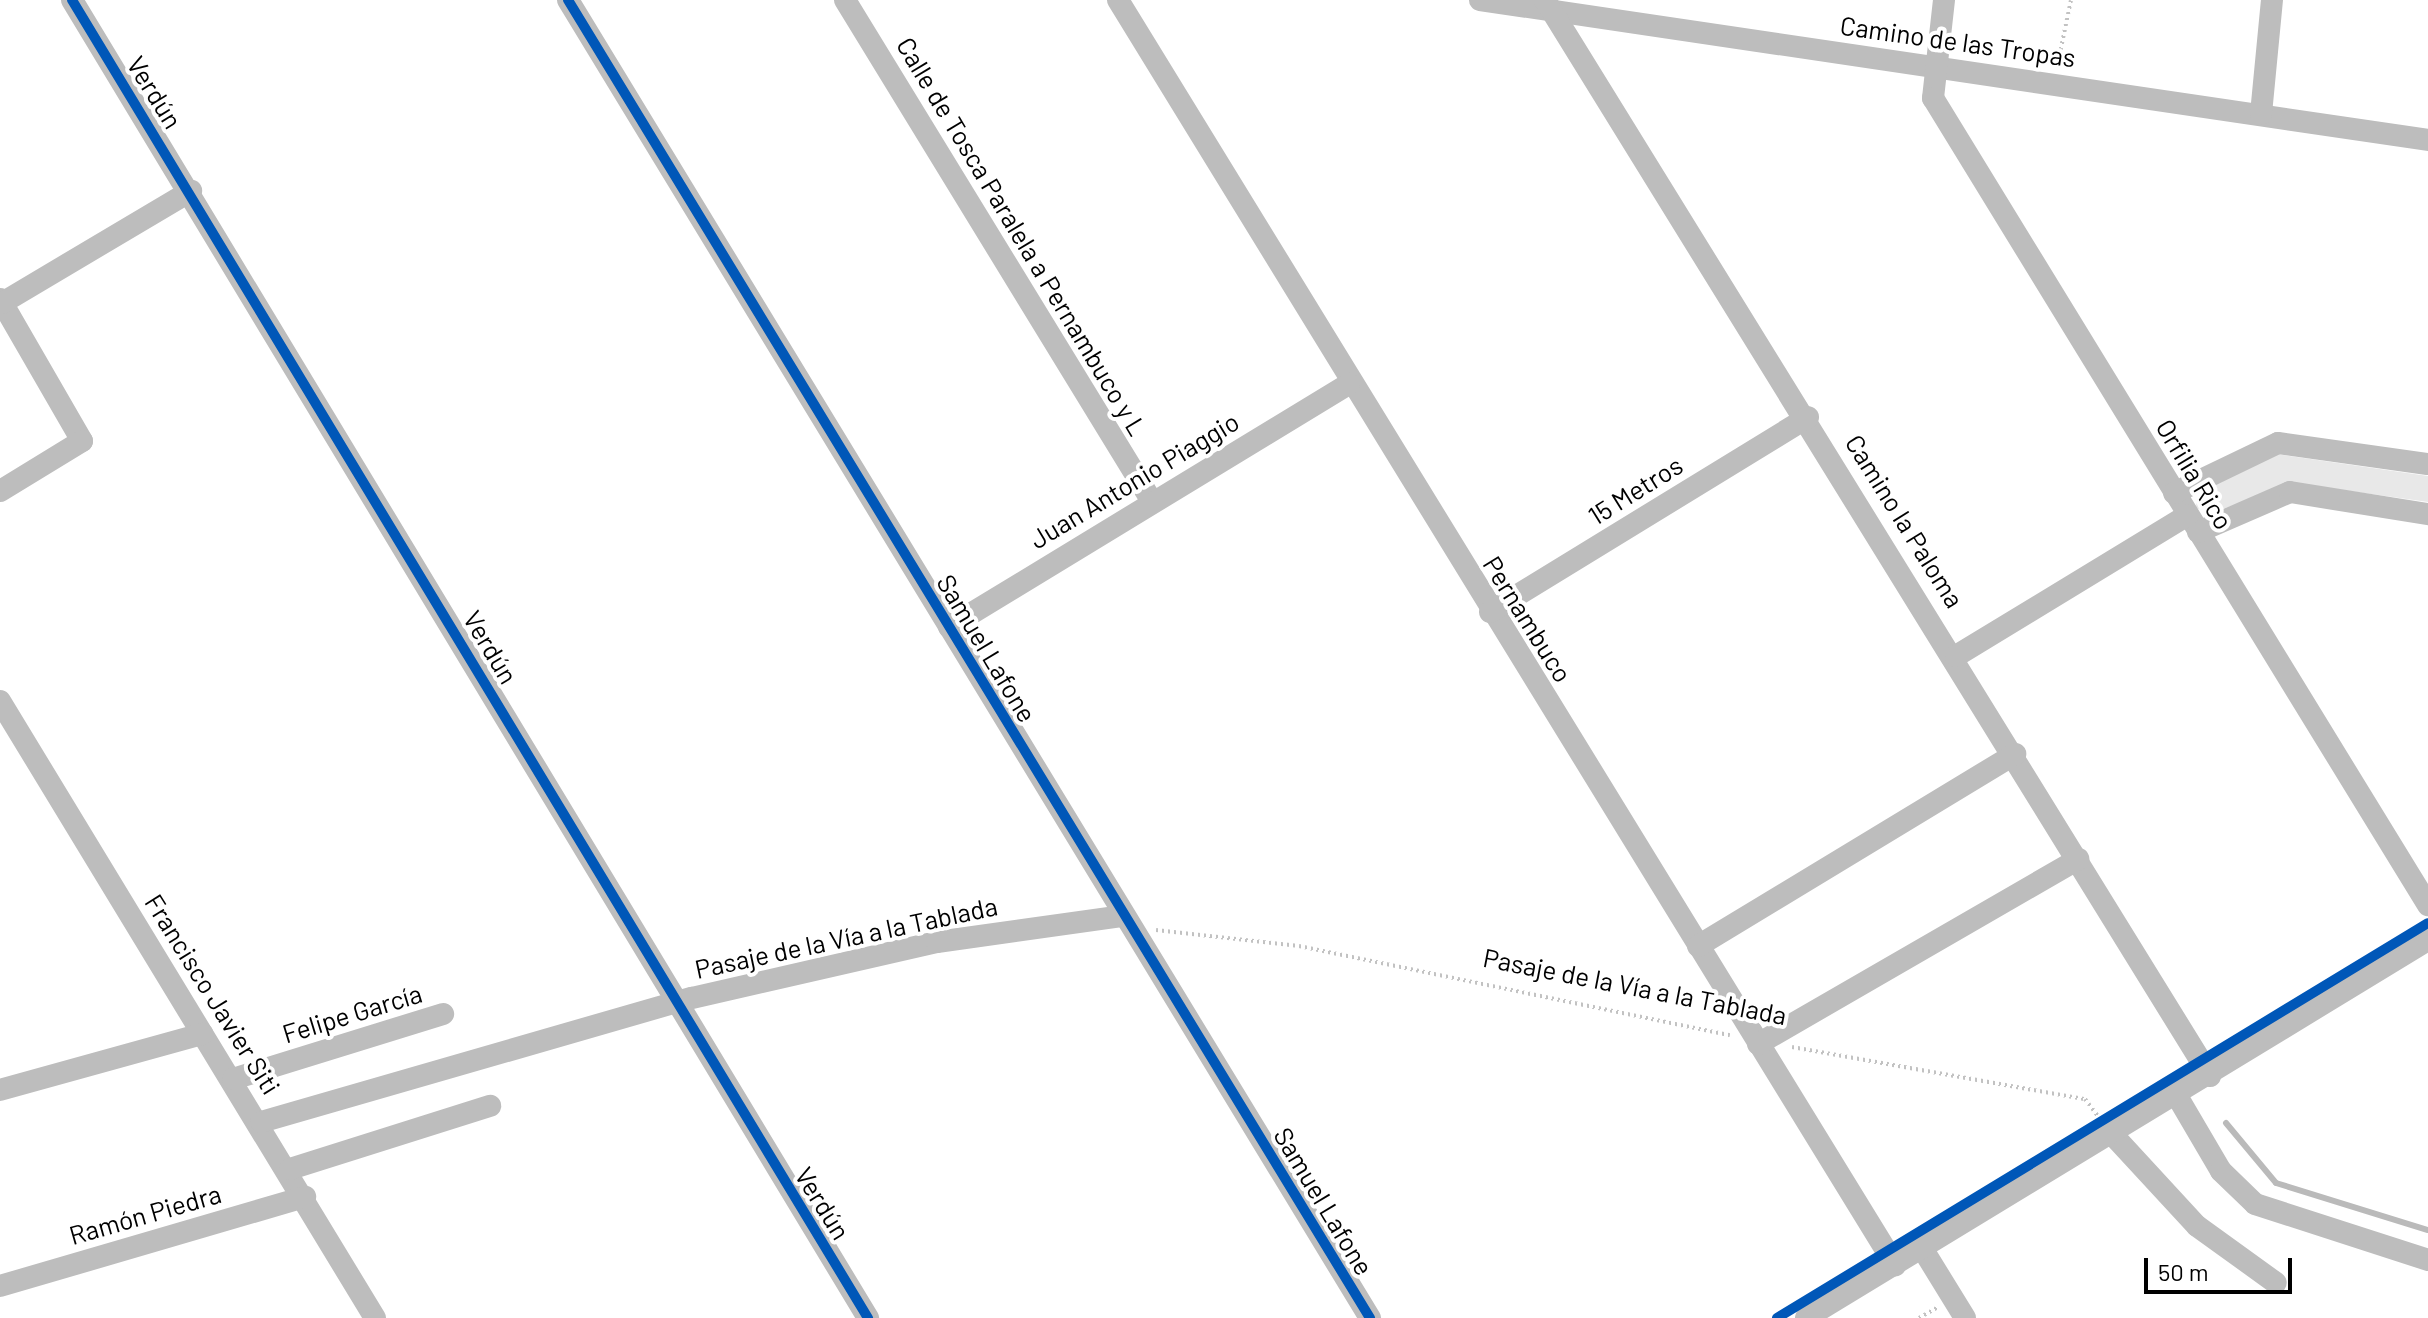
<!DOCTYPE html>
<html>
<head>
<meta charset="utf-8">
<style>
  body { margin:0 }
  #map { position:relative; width:2428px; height:1318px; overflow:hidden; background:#fff; font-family:Barlow,sans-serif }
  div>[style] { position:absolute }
  .green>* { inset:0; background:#e8e8e8 }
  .stream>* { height:6px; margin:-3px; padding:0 3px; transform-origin:3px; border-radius:3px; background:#bababa }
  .path>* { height:4px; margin-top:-2px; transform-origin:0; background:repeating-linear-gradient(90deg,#c2c2c2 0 2px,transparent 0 6px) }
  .minor>* { height:22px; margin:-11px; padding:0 11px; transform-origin:11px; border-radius:11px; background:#bdbdbd }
  .cycleway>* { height:10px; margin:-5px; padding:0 5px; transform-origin:5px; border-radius:5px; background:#0057b8 }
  span { translate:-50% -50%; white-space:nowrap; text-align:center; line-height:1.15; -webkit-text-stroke:8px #fff; paint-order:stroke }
  .street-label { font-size:26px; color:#000 }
  .scale { position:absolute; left:2144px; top:1258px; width:148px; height:36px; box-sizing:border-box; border:4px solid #000; border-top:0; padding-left:10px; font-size:24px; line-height:28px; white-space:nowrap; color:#000; -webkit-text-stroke:6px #fff; paint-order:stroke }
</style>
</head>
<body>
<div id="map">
  <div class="green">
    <div style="clip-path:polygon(2269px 453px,2428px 476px,2428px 502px,2293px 483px,2212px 513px,2196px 508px,2197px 493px)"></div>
  </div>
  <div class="stream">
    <div style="left:2226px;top:1123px;width:78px;rotate:50.2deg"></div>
    <div style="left:2276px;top:1183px;width:159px;rotate:17.2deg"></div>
  </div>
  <div class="path">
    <div style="left:2057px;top:67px;width:68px;rotate:-78.2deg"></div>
    <div style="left:1156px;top:930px;width:144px;rotate:6.4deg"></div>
    <div style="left:1299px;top:946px;width:440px;rotate:11.7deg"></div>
    <div style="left:1792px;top:1047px;width:298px;rotate:10.1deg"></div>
    <div style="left:2085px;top:1099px;width:21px;rotate:53deg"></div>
    <div style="left:1919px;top:1318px;width:22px;rotate:-30deg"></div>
  </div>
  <div class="minor">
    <div style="left:72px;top:0;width:1540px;rotate:58.87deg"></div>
    <div style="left:568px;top:0;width:1543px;rotate:58.68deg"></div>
    <div style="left:845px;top:0;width:586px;rotate:58.53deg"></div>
    <div style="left:1118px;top:0;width:1485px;rotate:58.44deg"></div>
    <div style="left:1480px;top:0;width:958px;rotate:8.4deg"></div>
    <div style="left:1545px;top:0;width:1265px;rotate:58.28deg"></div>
    <div style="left:1944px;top:0;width:99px;rotate:96.4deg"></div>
    <div style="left:1933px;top:98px;width:947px;rotate:58.48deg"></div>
    <div style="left:2261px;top:114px;width:115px;rotate:-84.5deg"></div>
    <div style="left:0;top:299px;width:164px;rotate:60deg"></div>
    <div style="left:82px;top:441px;width:96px;rotate:148.6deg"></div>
    <div style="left:2px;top:303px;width:220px;rotate:-30.7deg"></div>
    <div style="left:2174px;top:493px;width:115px;rotate:-25.7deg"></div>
    <div style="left:2278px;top:443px;width:151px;rotate:8deg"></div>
    <div style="left:2198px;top:532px;width:100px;rotate:-23.5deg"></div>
    <div style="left:2290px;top:492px;width:140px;rotate:9.1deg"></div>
    <div style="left:1490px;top:612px;width:373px;rotate:-31.5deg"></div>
    <div style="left:949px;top:627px;width:468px;rotate:-31.3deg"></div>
    <div style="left:1956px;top:656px;width:271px;rotate:-31.3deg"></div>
    <div style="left:0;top:701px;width:722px;rotate:58.71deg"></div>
    <div style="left:1698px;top:946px;width:371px;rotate:-31.2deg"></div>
    <div style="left:1758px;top:1044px;width:370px;rotate:-30deg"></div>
    <div style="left:233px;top:1079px;width:220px;rotate:-17.2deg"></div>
    <div style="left:0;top:1090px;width:210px;rotate:-15.5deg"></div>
    <div style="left:2177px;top:1096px;width:87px;rotate:59.6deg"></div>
    <div style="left:2221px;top:1171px;width:47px;rotate:44.1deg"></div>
    <div style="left:2255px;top:1204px;width:182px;rotate:17.9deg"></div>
    <div style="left:261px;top:1122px;width:448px;rotate:-16.1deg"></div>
    <div style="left:692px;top:998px;width:251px;rotate:-12.9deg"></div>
    <div style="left:937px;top:942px;width:188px;rotate:-8deg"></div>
    <div style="left:2112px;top:1134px;width:125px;rotate:47.3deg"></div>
    <div style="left:2197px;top:1226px;width:97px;rotate:35.8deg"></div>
    <div style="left:290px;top:1169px;width:210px;rotate:-17.5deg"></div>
    <div style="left:1922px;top:1248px;width:82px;rotate:58.4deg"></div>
    <div style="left:0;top:1286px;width:318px;rotate:-16.3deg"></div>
    <div style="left:1806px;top:1318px;width:728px;rotate:-31.29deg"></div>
  </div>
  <div class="cycleway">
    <div style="left:72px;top:0;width:1540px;rotate:58.87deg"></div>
    <div style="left:568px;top:0;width:1543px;rotate:58.68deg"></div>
    <div style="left:1777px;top:1318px;width:761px;rotate:-31.25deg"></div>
  </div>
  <div class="street-label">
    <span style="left:1958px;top:41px;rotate:8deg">Camino de las Tropas</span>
    <span style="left:155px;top:92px;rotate:58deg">Verdún</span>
    <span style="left:1022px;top:236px;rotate:59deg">Calle de Tosca Paralela a Pernambuco y L</span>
    <span style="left:2195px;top:474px;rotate:59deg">Orfilia Rico</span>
    <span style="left:1134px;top:480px;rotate:-31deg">Juan Antonio Piaggio</span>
    <span style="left:1635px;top:490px;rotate:-32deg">15 Metros</span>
    <span style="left:1905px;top:521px;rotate:58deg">Camino la Paloma</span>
    <span style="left:1528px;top:619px;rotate:58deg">Pernambuco</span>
    <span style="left:491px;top:647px;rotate:59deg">Verdún</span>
    <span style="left:987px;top:648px;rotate:59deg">Samuel Lafone</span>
    <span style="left:846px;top:937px;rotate:-12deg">Pasaje de la Vía a la Tablada</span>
    <span style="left:1635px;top:986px;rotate:11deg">Pasaje de la Vía a la Tablada</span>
    <span style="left:213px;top:994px;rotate:58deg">Francisco Javier Siti</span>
    <span style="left:352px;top:1013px;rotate:-17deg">Felipe García</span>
    <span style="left:1324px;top:1201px;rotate:59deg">Samuel Lafone</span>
    <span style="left:823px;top:1203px;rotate:58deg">Verdún</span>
    <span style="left:145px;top:1214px;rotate:-16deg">Ramón Piedra</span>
  </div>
  <div class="scale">50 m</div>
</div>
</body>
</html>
